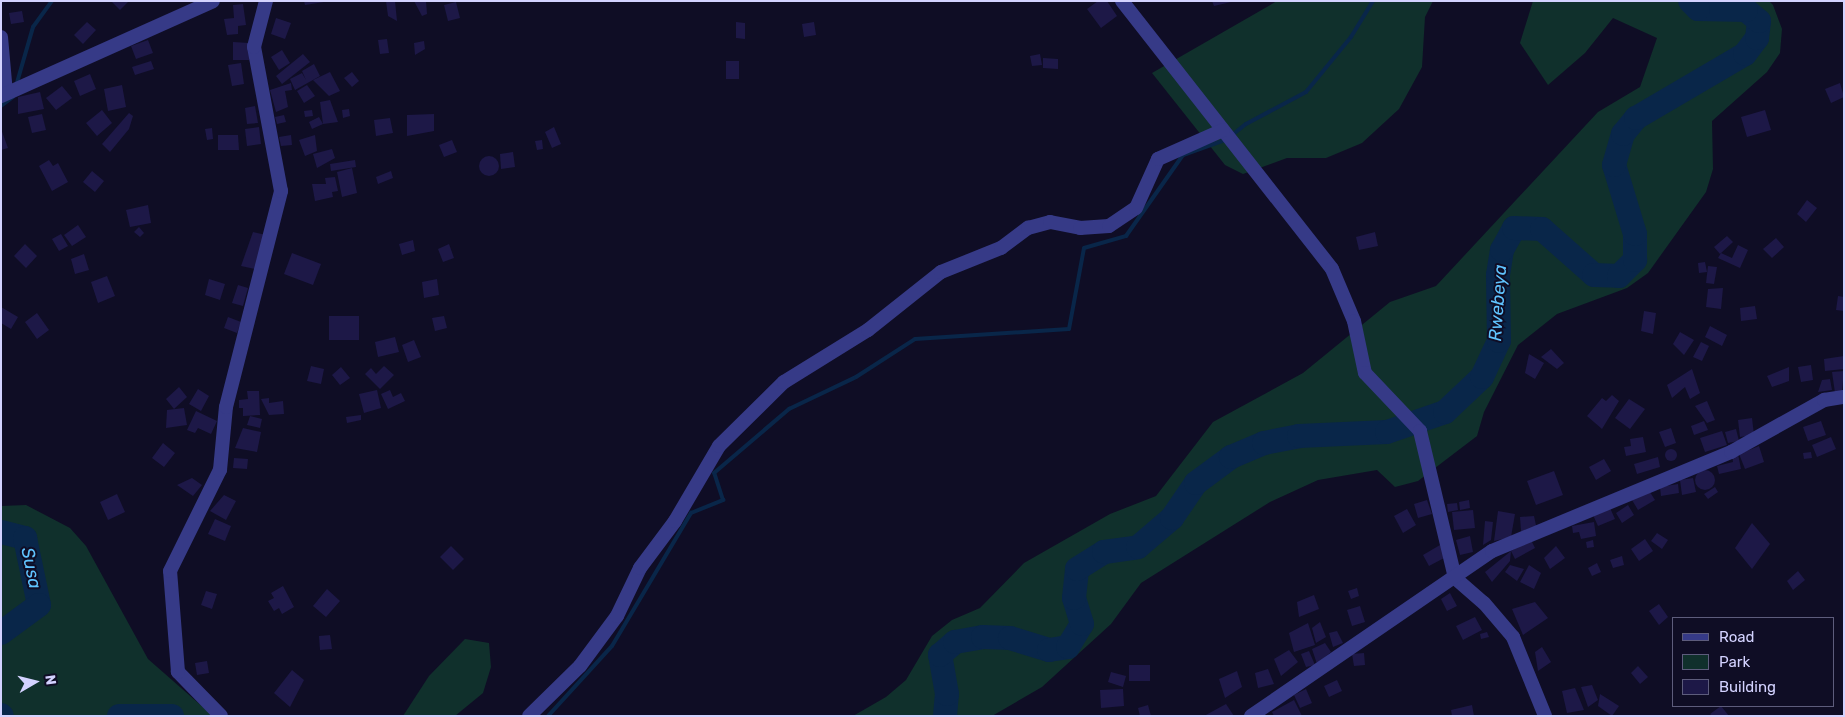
<!DOCTYPE html>
<html>
<head>
<meta charset="utf-8">
<style>
  body { margin:0 }
  #map { position:relative; width:1845px; height:717px; overflow:hidden; background:#0f0d25; font-family:Rubik,sans-serif }
  div>[style] { position:absolute }
  .green>* { inset:0; background:#10302c }
  .stream>* { height:4px; margin:-2px; padding:0 2px; transform-origin:2px; border-radius:2px; background:#092649 }
  .river>* { height:24px; margin:-12px; padding:0 12px; transform-origin:12px; border-radius:12px; background:#092649 }
  .building>* { inset:0; background:#1d1847 }
  .round { border-radius:50% }
  .minor>* { height:14px; margin:-7px; padding:0 7px; transform-origin:7px; border-radius:7px; background:#363a87 }
  span { translate:-50% -50%; white-space:nowrap; text-align:center; line-height:1.15; -webkit-text-stroke:4px #0f0d25; paint-order:stroke }
  .water-label { font-size:18px; color:#60c4ff; font-style:italic }
  .frame { position:absolute; inset:0; border:2px solid #d3d2ff; pointer-events:none }
  .legend { position:absolute; left:1672px; top:617px; width:162px; height:90px; box-sizing:border-box; background:#0f0d25; border:1px solid #5d5c7c; margin:0; padding:6px 9px; list-style:none; font-size:15px; color:#d3d2ff }
  .legend li { display:flex; align-items:center; gap:10px; height:25px }
  .legend b { width:25px; border:1px solid #5d5c7c }
  .north { position:absolute; left:10px; top:657px; width:50px; height:50px; -webkit-text-stroke:4px #0f0d25; paint-order:stroke; rotate:82deg; font-size:14px; font-weight:700; line-height:20px; text-align:center; color:#d3d2ff }
  .north::after { content:''; display:block; margin:auto; width:18px; height:22px; background:#d3d2ff; clip-path:polygon(50% 0,100% 100%,50% 72%,0 100%) }
</style>
</head>
<body>
<div id="map">
  <div class="green">
    <div style="clip-path:polygon(1277px 1px,1433px 1px,1425px 17px,1422px 67px,1399px 109px,1362px 143px,1326px 158px,1287px 158px,1243px 174px,1225px 165px,1152px 73px)"></div>
    <div style="clip-path:polygon(1533px 1px,1769px 1px,1773px 5px,1782px 29px,1780px 53px,1767px 72px,1712px 121px,1713px 169px,1706px 192px,1648px 273px,1627px 288px,1557px 314px,1518px 345px,1484px 412px,1477px 436px,1418px 481px,1395px 487px,1377px 470px,1318px 480px,1270px 502px,1141px 583px,1111px 624px,1042px 687px,992px 716px,853px 716px,886px 697px,906px 680px,932px 636px,952px 620px,980px 608px,1024px 563px,1110px 514px,1156px 496px,1213px 422px,1303px 373px,1390px 302px,1436px 286px,1598px 112px,1640px 87px,1657px 38px,1613px 18px,1585px 53px,1548px 85px,1520px 43px)"></div>
    <div style="clip-path:polygon(26px 505px,70px 528px,86px 546px,148px 659px,213px 716px,1px 716px,1px 506px)"></div>
    <div style="clip-path:polygon(465px 639px,489px 643px,491px 667px,483px 693px,455px 716px,403px 716px,429px 676px)"></div>
  </div>
  <div class="stream">
    <div style="left:16px;top:86px;width:61px;rotate:-73.9deg"></div>
    <div style="left:33px;top:27px;width:32px;rotate:-54deg"></div>
    <div style="left:1px;top:106px;width:15px;rotate:-37deg"></div>
    <div style="left:1231px;top:136px;width:19px;rotate:-39deg"></div>
    <div style="left:1246px;top:124px;width:68px;rotate:-28.1deg"></div>
    <div style="left:1306px;top:92px;width:71px;rotate:-50.7deg"></div>
    <div style="left:1351px;top:37px;width:42px;rotate:-58.6deg"></div>
    <div style="left:548px;top:716px;width:95px;rotate:-47.6deg"></div>
    <div style="left:612px;top:646px;width:155px;rotate:-59.3deg"></div>
    <div style="left:691px;top:513px;width:35px;rotate:-22deg"></div>
    <div style="left:723px;top:500px;width:28px;rotate:-108deg"></div>
    <div style="left:714px;top:473px;width:99px;rotate:-40.5deg"></div>
    <div style="left:789px;top:409px;width:74px;rotate:-25.5deg"></div>
    <div style="left:856px;top:377px;width:70px;rotate:-32.8deg"></div>
    <div style="left:915px;top:339px;width:154px;rotate:-3.7deg"></div>
    <div style="left:1069px;top:329px;width:82px;rotate:-79.5deg"></div>
    <div style="left:1084px;top:248px;width:44px;rotate:-15.9deg"></div>
    <div style="left:1126px;top:236px;width:99px;rotate:-54.9deg"></div>
    <div style="left:1183px;top:155px;width:45px;rotate:-19.7deg"></div>
  </div>
  <div class="river">
    <div style="left:1px;top:532px;width:25px;rotate:14deg"></div>
    <div style="left:25px;top:538px;width:68px;rotate:78.2deg"></div>
    <div style="left:39px;top:605px;width:47px;rotate:143.6deg"></div>
    <div style="left:1px;top:715px;width:1px;rotate:45deg"></div>
    <div style="left:119px;top:716px;width:53px"></div>
    <div style="left:945px;top:716px;width:22px;rotate:-85deg"></div>
    <div style="left:947px;top:694px;width:40px;rotate:-100deg"></div>
    <div style="left:940px;top:655px;width:20px;rotate:-41deg"></div>
    <div style="left:955px;top:642px;width:28px;rotate:-10deg"></div>
    <div style="left:983px;top:637px;width:27px;rotate:2deg"></div>
    <div style="left:1010px;top:638px;width:41px;rotate:17.1deg"></div>
    <div style="left:1049px;top:650px;width:19px;rotate:-9deg"></div>
    <div style="left:1068px;top:647px;width:27px;rotate:-59deg"></div>
    <div style="left:1082px;top:624px;width:27px;rotate:-107deg"></div>
    <div style="left:1074px;top:598px;width:29px;rotate:-84deg"></div>
    <div style="left:1077px;top:569px;width:32px;rotate:-32deg"></div>
    <div style="left:1104px;top:552px;width:34px;rotate:-8deg"></div>
    <div style="left:1138px;top:547px;width:45px;rotate:-40.5deg"></div>
    <div style="left:1172px;top:518px;width:42px;rotate:-55.6deg"></div>
    <div style="left:1196px;top:483px;width:44px;rotate:-36.6deg"></div>
    <div style="left:1231px;top:457px;width:36px;rotate:-23deg"></div>
    <div style="left:1264px;top:443px;width:36px;rotate:-11deg"></div>
    <div style="left:1299px;top:436px;width:88px;rotate:-2.6deg"></div>
    <div style="left:1387px;top:432px;width:61px;rotate:-19deg"></div>
    <div style="left:1445px;top:412px;width:51px;rotate:-43.4deg"></div>
    <div style="left:1482px;top:377px;width:40px;rotate:-65deg"></div>
    <div style="left:1499px;top:341px;width:66px;rotate:-90.9deg"></div>
    <div style="left:1498px;top:275px;width:25px;rotate:-81deg"></div>
    <div style="left:1502px;top:250px;width:25px;rotate:-61deg"></div>
    <div style="left:1514px;top:228px;width:28px;rotate:2deg"></div>
    <div style="left:1542px;top:229px;width:69px;rotate:41.5deg"></div>
    <div style="left:1594px;top:275px;width:25px;rotate:2deg"></div>
    <div style="left:1619px;top:276px;width:23px;rotate:-45deg"></div>
    <div style="left:1635px;top:260px;width:26px;rotate:-90deg"></div>
    <div style="left:1635px;top:234px;width:72px;rotate:-106.9deg"></div>
    <div style="left:1614px;top:165px;width:32px;rotate:-74deg"></div>
    <div style="left:1623px;top:134px;width:21px;rotate:-51deg"></div>
    <div style="left:1636px;top:118px;width:126px;rotate:-30.4deg"></div>
    <div style="left:1745px;top:54px;width:20px;rotate:-53deg"></div>
    <div style="left:1757px;top:38px;width:17px;rotate:-83deg"></div>
    <div style="left:1759px;top:21px;width:17px;rotate:-140deg"></div>
    <div style="left:1746px;top:10px;width:48px;rotate:-178.8deg"></div>
    <div style="left:1698px;top:9px;width:11px;rotate:-135deg"></div>
  </div>
  <div class="building">
    <div style="clip-path:polygon(111px 1px,129px 1px,120px 10px)"></div>
    <div style="clip-path:polygon(304px 1px,324px 1px,324px 2px,305px 5px)"></div>
    <div style="clip-path:polygon(386px 1px,395px 1px,397px 21px,388px 16px)"></div>
    <div style="clip-path:polygon(414px 1px,426px 1px,427px 14px,422px 16px)"></div>
    <div style="clip-path:polygon(1098px 1px,1107px 1px,1117px 16px,1101px 28px,1087px 9px)"></div>
    <div style="clip-path:polygon(1212px 1px,1231px 1px,1231px 2px,1214px 6px)"></div>
    <div style="clip-path:polygon(456px 2px,460px 18px,448px 21px,444px 5px)"></div>
    <div style="clip-path:polygon(243px 4px,246px 25px,238px 26px,238px 34px,227px 35px,224px 19px,234px 18px,233px 5px)"></div>
    <div style="clip-path:polygon(22px 11px,24px 22px,11px 24px,9px 13px)"></div>
    <div style="clip-path:polygon(276px 18px,291px 23px,285px 39px,271px 34px)"></div>
    <div style="clip-path:polygon(87px 22px,96px 30px,83px 44px,74px 35px)"></div>
    <div style="clip-path:polygon(736px 22px,745px 23px,745px 39px,736px 38px)"></div>
    <div style="clip-path:polygon(814px 22px,816px 35px,804px 37px,802px 24px)"></div>
    <div style="clip-path:polygon(387px 39px,389px 53px,380px 54px,378px 40px)"></div>
    <div style="clip-path:polygon(148px 40px,153px 53px,136px 59px,131px 46px)"></div>
    <div style="clip-path:polygon(424px 41px,425px 49px,415px 55px,414px 43px)"></div>
    <div style="clip-path:polygon(233px 42px,249px 43px,249px 60px,233px 60px)"></div>
    <div style="clip-path:polygon(282px 50px,290px 63px,279px 70px,271px 57px)"></div>
    <div style="clip-path:polygon(303px 54px,310px 62px,282px 84px,276px 76px)"></div>
    <div style="clip-path:polygon(1040px 54px,1042px 65px,1032px 66px,1030px 56px)"></div>
    <div style="clip-path:polygon(1043px 58px,1058px 59px,1058px 69px,1043px 68px)"></div>
    <div style="clip-path:polygon(151px 61px,154px 69px,135px 75px,132px 67px)"></div>
    <div style="clip-path:polygon(726px 61px,739px 61px,739px 79px,726px 79px)"></div>
    <div style="clip-path:polygon(241px 63px,244px 84px,232px 86px,228px 65px)"></div>
    <div style="clip-path:polygon(314px 64px,320px 76px,295px 90px,290px 79px,302px 73px,306px 80px,302px 71px)"></div>
    <div style="clip-path:polygon(330px 72px,340px 91px,329px 96px,313px 80px)"></div>
    <div style="clip-path:polygon(352px 72px,359px 81px,352px 87px,344px 78px)"></div>
    <div style="clip-path:polygon(90px 74px,96px 89px,80px 96px,74px 81px)"></div>
    <div style="clip-path:polygon(291px 83px,292px 90px,285px 91px,288px 107px,276px 112px,270px 90px)"></div>
    <div style="clip-path:polygon(1840px 83px,1844px 97px,1831px 103px,1825px 89px)"></div>
    <div style="clip-path:polygon(122px 85px,126px 107px,108px 111px,104px 89px)"></div>
    <div style="clip-path:polygon(307px 85px,315px 96px,304px 103px,297px 91px)"></div>
    <div style="clip-path:polygon(62px 86px,72px 98px,56px 110px,46px 98px)"></div>
    <div style="clip-path:polygon(40px 92px,44px 109px,18px 114px,18px 97px)"></div>
    <div style="clip-path:polygon(330px 100px,338px 122px,323px 124px,320px 102px)"></div>
    <div style="clip-path:polygon(255px 106px,258px 123px,247px 124px,245px 108px)"></div>
    <div style="clip-path:polygon(349px 109px,350px 116px,343px 118px,342px 110px)"></div>
    <div style="clip-path:polygon(102px 110px,112px 123px,97px 136px,86px 123px)"></div>
    <div style="clip-path:polygon(312px 110px,313px 116px,305px 117px,304px 111px)"></div>
    <div style="clip-path:polygon(1765px 110px,1771px 130px,1747px 137px,1741px 117px)"></div>
    <div style="clip-path:polygon(129px 113px,133px 116px,129px 129px,110px 152px,102px 144px)"></div>
    <div style="clip-path:polygon(42px 114px,46px 130px,32px 133px,28px 117px)"></div>
    <div style="clip-path:polygon(434px 114px,434px 131px,407px 136px,407px 115px)"></div>
    <div style="clip-path:polygon(284px 115px,286px 122px,277px 124px,275px 117px)"></div>
    <div style="clip-path:polygon(319px 117px,323px 124px,312px 129px,309px 122px)"></div>
    <div style="clip-path:polygon(390px 118px,393px 133px,376px 136px,374px 120px)"></div>
    <div style="clip-path:polygon(259px 127px,261px 144px,247px 146px,245px 129px)"></div>
    <div style="clip-path:polygon(554px 127px,561px 144px,552px 148px,545px 132px)"></div>
    <div style="clip-path:polygon(212px 128px,213px 139px,207px 140px,205px 129px)"></div>
    <div style="clip-path:polygon(1px 129px,8px 148px,1px 150px)"></div>
    <div style="clip-path:polygon(218px 135px,238px 135px,239px 150px,218px 150px)"></div>
    <div style="clip-path:polygon(291px 135px,292px 145px,281px 146px,279px 137px)"></div>
    <div style="clip-path:polygon(315px 135px,317px 151px,305px 156px,299px 140px)"></div>
    <div style="clip-path:polygon(452px 140px,457px 152px,444px 157px,439px 145px)"></div>
    <div style="clip-path:polygon(542px 140px,543px 149px,537px 150px,535px 141px)"></div>
    <div style="clip-path:polygon(332px 149px,335px 158px,317px 168px,313px 154px)"></div>
    <div style="clip-path:polygon(513px 152px,515px 167px,501px 169px,500px 154px)"></div>
    <div class="round" style="left:479px;top:156px;width:20px;height:20px"></div>
    <div style="clip-path:polygon(49px 160px,53px 166px,58px 163px,68px 182px,52px 191px,39px 166px)"></div>
    <div style="clip-path:polygon(355px 160px,356px 167px,331px 171px,330px 164px)"></div>
    <div style="clip-path:polygon(352px 168px,357px 193px,342px 197px,337px 172px)"></div>
    <div style="clip-path:polygon(92px 171px,104px 181px,95px 192px,83px 182px)"></div>
    <div style="clip-path:polygon(391px 171px,393px 178px,378px 184px,376px 177px)"></div>
    <div style="clip-path:polygon(335px 177px,338px 191px,332px 192px,333px 197px,315px 201px,312px 184px,326px 184px,325px 178px)"></div>
    <div style="clip-path:polygon(1807px 200px,1817px 208px,1806px 222px,1797px 214px)"></div>
    <div style="clip-path:polygon(148px 205px,151px 223px,130px 227px,126px 210px)"></div>
    <div style="clip-path:polygon(78px 225px,86px 237px,72px 246px,64px 235px)"></div>
    <div style="clip-path:polygon(139px 227px,144px 233px,140px 237px,134px 232px)"></div>
    <div style="clip-path:polygon(253px 232px,266px 235px,255px 269px,241px 266px)"></div>
    <div style="clip-path:polygon(1375px 232px,1378px 246px,1359px 250px,1356px 237px)"></div>
    <div style="clip-path:polygon(61px 234px,68px 246px,59px 251px,52px 239px)"></div>
    <div style="clip-path:polygon(1727px 236px,1733px 242px,1720px 254px,1714px 247px)"></div>
    <div style="clip-path:polygon(1776px 238px,1784px 247px,1772px 258px,1763px 249px)"></div>
    <div style="clip-path:polygon(413px 240px,415px 251px,402px 255px,399px 244px)"></div>
    <div style="clip-path:polygon(25px 244px,37px 256px,26px 268px,14px 256px)"></div>
    <div style="clip-path:polygon(449px 244px,454px 258px,443px 262px,438px 249px)"></div>
    <div style="clip-path:polygon(1738px 245px,1748px 250px,1740px 268px,1718px 258px,1721px 253px,1732px 258px)"></div>
    <div style="clip-path:polygon(292px 253px,321px 264px,313px 285px,284px 274px)"></div>
    <div style="clip-path:polygon(84px 254px,89px 270px,75px 274px,71px 259px)"></div>
    <div style="clip-path:polygon(1705px 262px,1707px 272px,1699px 273px,1698px 263px)"></div>
    <div style="clip-path:polygon(1708px 266px,1717px 267px,1714px 284px,1706px 283px)"></div>
    <div style="clip-path:polygon(107px 276px,115px 296px,98px 303px,91px 282px)"></div>
    <div style="clip-path:polygon(209px 279px,225px 284px,220px 300px,205px 295px)"></div>
    <div style="clip-path:polygon(437px 279px,439px 295px,424px 298px,422px 282px)"></div>
    <div style="clip-path:polygon(238px 285px,248px 288px,243px 306px,232px 303px)"></div>
    <div style="clip-path:polygon(1723px 288px,1721px 309px,1706px 307px,1708px 289px)"></div>
    <div style="clip-path:polygon(1838px 296px,1844px 297px,1844px 311px,1836px 310px)"></div>
    <div style="clip-path:polygon(1755px 306px,1757px 319px,1741px 321px,1740px 308px)"></div>
    <div style="clip-path:polygon(1px 307px,18px 317px,11px 329px,1px 323px)"></div>
    <div style="clip-path:polygon(1644px 311px,1656px 313px,1653px 334px,1641px 331px)"></div>
    <div style="clip-path:polygon(37px 313px,49px 330px,37px 339px,25px 322px)"></div>
    <div style="clip-path:polygon(329px 316px,359px 316px,359px 340px,329px 340px)"></div>
    <div style="clip-path:polygon(444px 316px,447px 328px,435px 331px,432px 318px)"></div>
    <div style="clip-path:polygon(228px 317px,241px 322px,237px 333px,224px 328px)"></div>
    <div style="clip-path:polygon(1710px 326px,1727px 335px,1722px 346px,1705px 337px)"></div>
    <div style="clip-path:polygon(1680px 332px,1694px 340px,1684px 355px,1673px 344px)"></div>
    <div style="clip-path:polygon(395px 337px,399px 352px,378px 357px,375px 342px)"></div>
    <div style="clip-path:polygon(414px 340px,421px 357px,408px 362px,402px 345px)"></div>
    <div style="clip-path:polygon(1701px 342px,1709px 346px,1702px 361px,1693px 357px)"></div>
    <div style="clip-path:polygon(1551px 349px,1564px 363px,1557px 369px,1541px 357px)"></div>
    <div style="clip-path:polygon(1529px 354px,1544px 363px,1535px 379px,1525px 373px)"></div>
    <div style="clip-path:polygon(1844px 356px,1844px 369px,1825px 371px,1824px 359px)"></div>
    <div style="clip-path:polygon(1811px 365px,1813px 380px,1801px 382px,1798px 367px)"></div>
    <div style="clip-path:polygon(311px 366px,324px 369px,321px 384px,307px 381px)"></div>
    <div style="clip-path:polygon(384px 366px,394px 375px,380px 389px,365px 374px,371px 368px,376px 374px)"></div>
    <div style="clip-path:polygon(341px 367px,350px 378px,340px 385px,332px 375px)"></div>
    <div style="clip-path:polygon(1789px 367px,1789px 381px,1772px 387px,1767px 376px)"></div>
    <div style="clip-path:polygon(1692px 369px,1700px 393px,1690px 399px,1685px 387px,1672px 398px,1667px 385px)"></div>
    <div style="clip-path:polygon(1844px 371px,1842px 391px,1835px 393px,1832px 372px)"></div>
    <div style="clip-path:polygon(1830px 379px,1832px 390px,1818px 392px,1822px 380px)"></div>
    <div style="clip-path:polygon(179px 387px,187px 397px,174px 409px,166px 399px)"></div>
    <div style="clip-path:polygon(198px 389px,209px 396px,201px 411px,189px 404px)"></div>
    <div style="clip-path:polygon(377px 390px,381px 408px,364px 413px,359px 394px)"></div>
    <div style="clip-path:polygon(390px 390px,393px 397px,401px 393px,405px 401px,388px 409px,381px 394px)"></div>
    <div style="clip-path:polygon(247px 391px,259px 391px,260px 415px,243px 416px,243px 408px,239px 408px,239px 400px,248px 399px)"></div>
    <div style="clip-path:polygon(1612px 395px,1619px 401px,1602px 429px,1587px 416px,1602px 398px,1606px 401px)"></div>
    <div style="clip-path:polygon(269px 398px,269px 403px,283px 401px,284px 414px,269px 415px,261px 399px)"></div>
    <div style="clip-path:polygon(1629px 399px,1645px 409px,1630px 429px,1615px 418px)"></div>
    <div style="clip-path:polygon(1707px 401px,1715px 420px,1707px 423px,1695px 406px)"></div>
    <div style="clip-path:polygon(184px 408px,187px 425px,166px 428px,167px 410px)"></div>
    <div style="clip-path:polygon(196px 411px,217px 421px,211px 434px,198px 428px,195px 433px,187px 430px)"></div>
    <div style="clip-path:polygon(361px 415px,361px 420px,347px 423px,346px 417px)"></div>
    <div style="clip-path:polygon(250px 416px,262px 419px,260px 428px,247px 425px)"></div>
    <div style="clip-path:polygon(1752px 418px,1754px 435px,1740px 437px,1738px 420px)"></div>
    <div style="clip-path:polygon(1704px 421px,1708px 430px,1694px 435px,1691px 426px)"></div>
    <div style="clip-path:polygon(1821px 421px,1826px 435px,1808px 441px,1803px 427px)"></div>
    <div style="clip-path:polygon(243px 428px,261px 432px,257px 452px,235px 448px)"></div>
    <div style="clip-path:polygon(1671px 428px,1676px 443px,1665px 447px,1659px 432px)"></div>
    <div style="clip-path:polygon(1736px 429px,1739px 441px,1728px 443px,1725px 432px)"></div>
    <div style="clip-path:polygon(1722px 431px,1727px 445px,1705px 452px,1700px 438px)"></div>
    <div style="clip-path:polygon(1643px 437px,1646px 452px,1626px 456px,1624px 447px,1631px 446px,1630px 439px)"></div>
    <div style="clip-path:polygon(1831px 437px,1836px 449px,1817px 457px,1812px 445px)"></div>
    <div style="clip-path:polygon(163px 443px,175px 453px,164px 467px,152px 458px)"></div>
    <div style="clip-path:polygon(1759px 446px,1764px 462px,1745px 469px,1739px 454px)"></div>
    <div class="round" style="left:1665px;top:449px;width:12px;height:12px"></div>
    <div style="clip-path:polygon(1811px 452px,1812px 458px,1804px 459px,1803px 453px)"></div>
    <div style="clip-path:polygon(1738px 454px,1741px 469px,1719px 474px,1717px 466px,1733px 462px,1732px 455px)"></div>
    <div style="clip-path:polygon(1658px 457px,1660px 467px,1637px 474px,1634px 464px)"></div>
    <div style="clip-path:polygon(234px 458px,248px 459px,247px 469px,233px 468px)"></div>
    <div style="clip-path:polygon(1604px 459px,1611px 471px,1596px 480px,1589px 467px)"></div>
    <div class="round" style="left:1695px;top:470px;width:20px;height:20px"></div>
    <div style="clip-path:polygon(1554px 471px,1563px 495px,1536px 505px,1527px 481px)"></div>
    <div style="clip-path:polygon(192px 478px,202px 485px,193px 496px,177px 485px)"></div>
    <div style="clip-path:polygon(1693px 478px,1696px 492px,1682px 495px,1680px 480px)"></div>
    <div style="clip-path:polygon(1678px 484px,1679px 493px,1661px 496px,1660px 487px)"></div>
    <div style="clip-path:polygon(1715px 487px,1718px 492px,1708px 499px,1704px 494px)"></div>
    <div style="clip-path:polygon(1648px 489px,1655px 500px,1638px 510px,1632px 500px)"></div>
    <div style="clip-path:polygon(117px 494px,125px 512px,108px 520px,100px 502px)"></div>
    <div style="clip-path:polygon(224px 495px,236px 501px,226px 520px,210px 511px)"></div>
    <div style="clip-path:polygon(1427px 500px,1432px 514px,1418px 518px,1414px 504px)"></div>
    <div style="clip-path:polygon(1469px 500px,1470px 508px,1460px 510px,1459px 502px)"></div>
    <div style="clip-path:polygon(1457px 503px,1458px 510px,1448px 512px,1447px 504px)"></div>
    <div style="clip-path:polygon(1628px 505px,1634px 515px,1622px 523px,1616px 513px)"></div>
    <div style="clip-path:polygon(1610px 508px,1615px 519px,1598px 526px,1593px 515px)"></div>
    <div style="clip-path:polygon(1407px 509px,1416px 525px,1403px 533px,1394px 516px)"></div>
    <div style="clip-path:polygon(1473px 510px,1475px 528px,1454px 530px,1452px 512px)"></div>
    <div style="clip-path:polygon(1498px 511px,1515px 514px,1511px 537px,1494px 541px)"></div>
    <div style="clip-path:polygon(1534px 516px,1537px 530px,1521px 531px,1520px 517px)"></div>
    <div style="clip-path:polygon(215px 519px,231px 526px,225px 541px,208px 534px)"></div>
    <div style="clip-path:polygon(1485px 521px,1493px 522px,1491px 540px,1483px 545px)"></div>
    <div style="clip-path:polygon(1594px 522px,1596px 536px,1581px 539px,1579px 532px,1573px 533px,1572px 526px)"></div>
    <div style="clip-path:polygon(1752px 523px,1770px 544px,1752px 569px,1735px 548px)"></div>
    <div style="clip-path:polygon(1657px 533px,1668px 540px,1662px 549px,1651px 541px)"></div>
    <div style="clip-path:polygon(1470px 536px,1473px 552px,1460px 555px,1456px 540px)"></div>
    <div style="clip-path:polygon(1645px 539px,1653px 551px,1639px 561px,1631px 549px)"></div>
    <div style="clip-path:polygon(1531px 540px,1535px 548px,1515px 559px,1511px 551px)"></div>
    <div style="clip-path:polygon(1593px 540px,1594px 547px,1587px 548px,1586px 542px)"></div>
    <div style="clip-path:polygon(1440px 545px,1446px 557px,1429px 566px,1423px 555px)"></div>
    <div style="clip-path:polygon(451px 546px,464px 559px,453px 570px,440px 557px)"></div>
    <div style="clip-path:polygon(1556px 546px,1565px 558px,1550px 569px,1544px 558px)"></div>
    <div style="clip-path:polygon(1511px 551px,1510px 561px,1492px 582px,1485px 572px)"></div>
    <div style="clip-path:polygon(1622px 556px,1624px 565px,1613px 568px,1610px 560px)"></div>
    <div style="clip-path:polygon(1597px 563px,1601px 572px,1592px 576px,1588px 568px)"></div>
    <div style="clip-path:polygon(1510px 565px,1524px 569px,1517px 581px,1505px 572px)"></div>
    <div style="clip-path:polygon(1529px 565px,1541px 573px,1534px 589px,1520px 582px)"></div>
    <div style="clip-path:polygon(1798px 571px,1805px 580px,1793px 590px,1787px 581px)"></div>
    <div style="clip-path:polygon(283px 586px,294px 607px,282px 614px,279px 608px,274px 611px,268px 601px,274px 598px,271px 593px)"></div>
    <div style="clip-path:polygon(1357px 588px,1359px 596px,1351px 599px,1348px 591px)"></div>
    <div style="clip-path:polygon(327px 589px,340px 601px,326px 617px,313px 606px)"></div>
    <div style="clip-path:polygon(206px 591px,217px 594px,212px 609px,201px 605px)"></div>
    <div style="clip-path:polygon(1450px 593px,1457px 606px,1447px 611px,1441px 599px)"></div>
    <div style="clip-path:polygon(1314px 595px,1319px 609px,1299px 617px,1297px 602px)"></div>
    <div style="clip-path:polygon(1535px 602px,1548px 618px,1523px 635px,1512px 609px)"></div>
    <div style="clip-path:polygon(1659px 604px,1668px 617px,1659px 625px,1649px 611px)"></div>
    <div style="clip-path:polygon(1360px 606px,1365px 622px,1352px 626px,1347px 610px)"></div>
    <div style="clip-path:polygon(1475px 617px,1482px 630px,1463px 640px,1456px 626px)"></div>
    <div style="clip-path:polygon(1320px 622px,1326px 637px,1316px 643px,1312px 628px)"></div>
    <div style="clip-path:polygon(1308px 623px,1315px 645px,1294px 652px,1289px 633px)"></div>
    <div style="clip-path:polygon(1337px 631px,1343px 643px,1333px 647px,1329px 633px)"></div>
    <div style="clip-path:polygon(1487px 632px,1489px 637px,1481px 639px,1480px 634px)"></div>
    <div style="clip-path:polygon(330px 635px,332px 649px,320px 650px,319px 636px)"></div>
    <div style="clip-path:polygon(1325px 643px,1331px 652px,1317px 664px,1312px 649px)"></div>
    <div style="clip-path:polygon(1542px 647px,1551px 662px,1538px 671px,1535px 652px)"></div>
    <div style="clip-path:polygon(1289px 650px,1298px 662px,1281px 676px,1274px 659px)"></div>
    <div style="clip-path:polygon(1309px 651px,1315px 665px,1306px 667px,1301px 654px)"></div>
    <div style="clip-path:polygon(1364px 653px,1365px 665px,1354px 666px,1352px 654px)"></div>
    <div style="clip-path:polygon(207px 661px,209px 673px,197px 675px,195px 663px)"></div>
    <div style="clip-path:polygon(1129px 665px,1150px 665px,1150px 681px,1129px 681px)"></div>
    <div style="clip-path:polygon(1638px 666px,1648px 677px,1640px 684px,1631px 673px)"></div>
    <div style="clip-path:polygon(1268px 669px,1274px 684px,1258px 688px,1255px 673px)"></div>
    <div style="clip-path:polygon(292px 670px,304px 680px,290px 707px,274px 693px)"></div>
    <div style="clip-path:polygon(1237px 671px,1242px 687px,1225px 698px,1219px 679px)"></div>
    <div style="clip-path:polygon(1111px 672px,1126px 676px,1123px 687px,1108px 682px)"></div>
    <div style="clip-path:polygon(1337px 680px,1342px 691px,1329px 697px,1324px 686px)"></div>
    <div style="clip-path:polygon(1592px 685px,1598px 700px,1588px 707px,1581px 687px)"></div>
    <div style="clip-path:polygon(1575px 688px,1584px 710px,1567px 713px,1562px 691px)"></div>
    <div style="clip-path:polygon(1123px 689px,1124px 706px,1101px 708px,1100px 690px)"></div>
    <div style="clip-path:polygon(1306px 689px,1312px 703px,1300px 708px,1294px 695px)"></div>
    <div style="clip-path:polygon(1600px 694px,1619px 706px,1612px 716px,1598px 706px)"></div>
    <div style="clip-path:polygon(1294px 700px,1302px 716px,1274px 716px,1272px 712px)"></div>
    <div style="clip-path:polygon(1226px 704px,1234px 716px,1204px 716px)"></div>
    <div style="clip-path:polygon(1148px 705px,1151px 716px,1140px 716px,1138px 708px)"></div>
    <div style="clip-path:polygon(1472px 705px,1474px 716px,1452px 716px,1451px 710px)"></div>
    <div style="clip-path:polygon(1721px 706px,1729px 716px,1712px 716px,1710px 714px)"></div>
  </div>
  <div class="minor">
    <div style="left:1122px;top:1px;width:340px;rotate:51.9deg"></div>
    <div style="left:1332px;top:269px;width:56px;rotate:67.1deg"></div>
    <div style="left:1354px;top:321px;width:53px;rotate:78.1deg"></div>
    <div style="left:1365px;top:373px;width:80px;rotate:46.5deg"></div>
    <div style="left:1420px;top:431px;width:151px;rotate:76.6deg"></div>
    <div style="left:1455px;top:578px;width:38px;rotate:41deg"></div>
    <div style="left:1484px;top:603px;width:45px;rotate:49.5deg"></div>
    <div style="left:1513px;top:637px;width:85px;rotate:67.9deg"></div>
    <div style="left:1px;top:37px;width:56px;rotate:84.9deg"></div>
    <div style="left:1px;top:96px;width:232px;rotate:-24.1deg"></div>
    <div style="left:221px;top:716px;width:62px;rotate:-134.3deg"></div>
    <div style="left:178px;top:672px;width:101px;rotate:-94.5deg"></div>
    <div style="left:170px;top:571px;width:113px;rotate:-63.7deg"></div>
    <div style="left:220px;top:470px;width:63px;rotate:-84.6deg"></div>
    <div style="left:226px;top:407px;width:223px;rotate:-75.7deg"></div>
    <div style="left:281px;top:191px;width:147px;rotate:-100.6deg"></div>
    <div style="left:254px;top:47px;width:48px;rotate:-75.4deg"></div>
    <div style="left:529px;top:716px;width:71px;rotate:-44.4deg"></div>
    <div style="left:580px;top:666px;width:62px;rotate:-53.5deg"></div>
    <div style="left:617px;top:616px;width:53px;rotate:-64.4deg"></div>
    <div style="left:640px;top:568px;width:59px;rotate:-53.3deg"></div>
    <div style="left:675px;top:521px;width:87px;rotate:-59.6deg"></div>
    <div style="left:719px;top:446px;width:91px;rotate:-44.6deg"></div>
    <div style="left:784px;top:382px;width:99px;rotate:-31.8deg"></div>
    <div style="left:868px;top:330px;width:93px;rotate:-38.5deg"></div>
    <div style="left:941px;top:272px;width:65px;rotate:-21.8deg"></div>
    <div style="left:1001px;top:248px;width:34px;rotate:-37deg"></div>
    <div style="left:1028px;top:228px;width:23px;rotate:-15deg"></div>
    <div style="left:1050px;top:222px;width:31px;rotate:11deg"></div>
    <div style="left:1080px;top:228px;width:29px;rotate:-4deg"></div>
    <div style="left:1109px;top:226px;width:32px;rotate:-34deg"></div>
    <div style="left:1136px;top:208px;width:54px;rotate:-65.8deg"></div>
    <div style="left:1158px;top:159px;width:71px;rotate:-24deg"></div>
    <div style="left:1251px;top:716px;width:292px;rotate:-34.4deg"></div>
    <div style="left:1492px;top:551px;width:259px;rotate:-22.5deg"></div>
    <div style="left:1731px;top:452px;width:107px;rotate:-29.2deg"></div>
    <div style="left:1824px;top:400px;width:20px;rotate:-9deg"></div>
  </div>
  <div class="water-label">
    <span style="left:1498px;top:303px;rotate:-86deg">Rwebeya</span>
    <span style="left:31px;top:568px;rotate:78deg">Susa</span>
  </div>
  <div class="frame"></div>
  <ul class="legend">
  <li><b style="height:6px;background:#363a87"></b>Road</li>
  <li><b style="height:14px;background:#10302c"></b>Park</li>
  <li><b style="height:14px;background:#1d1847"></b>Building</li>
  </ul>
  <div class="north">N</div>
</div>
</body>
</html>
